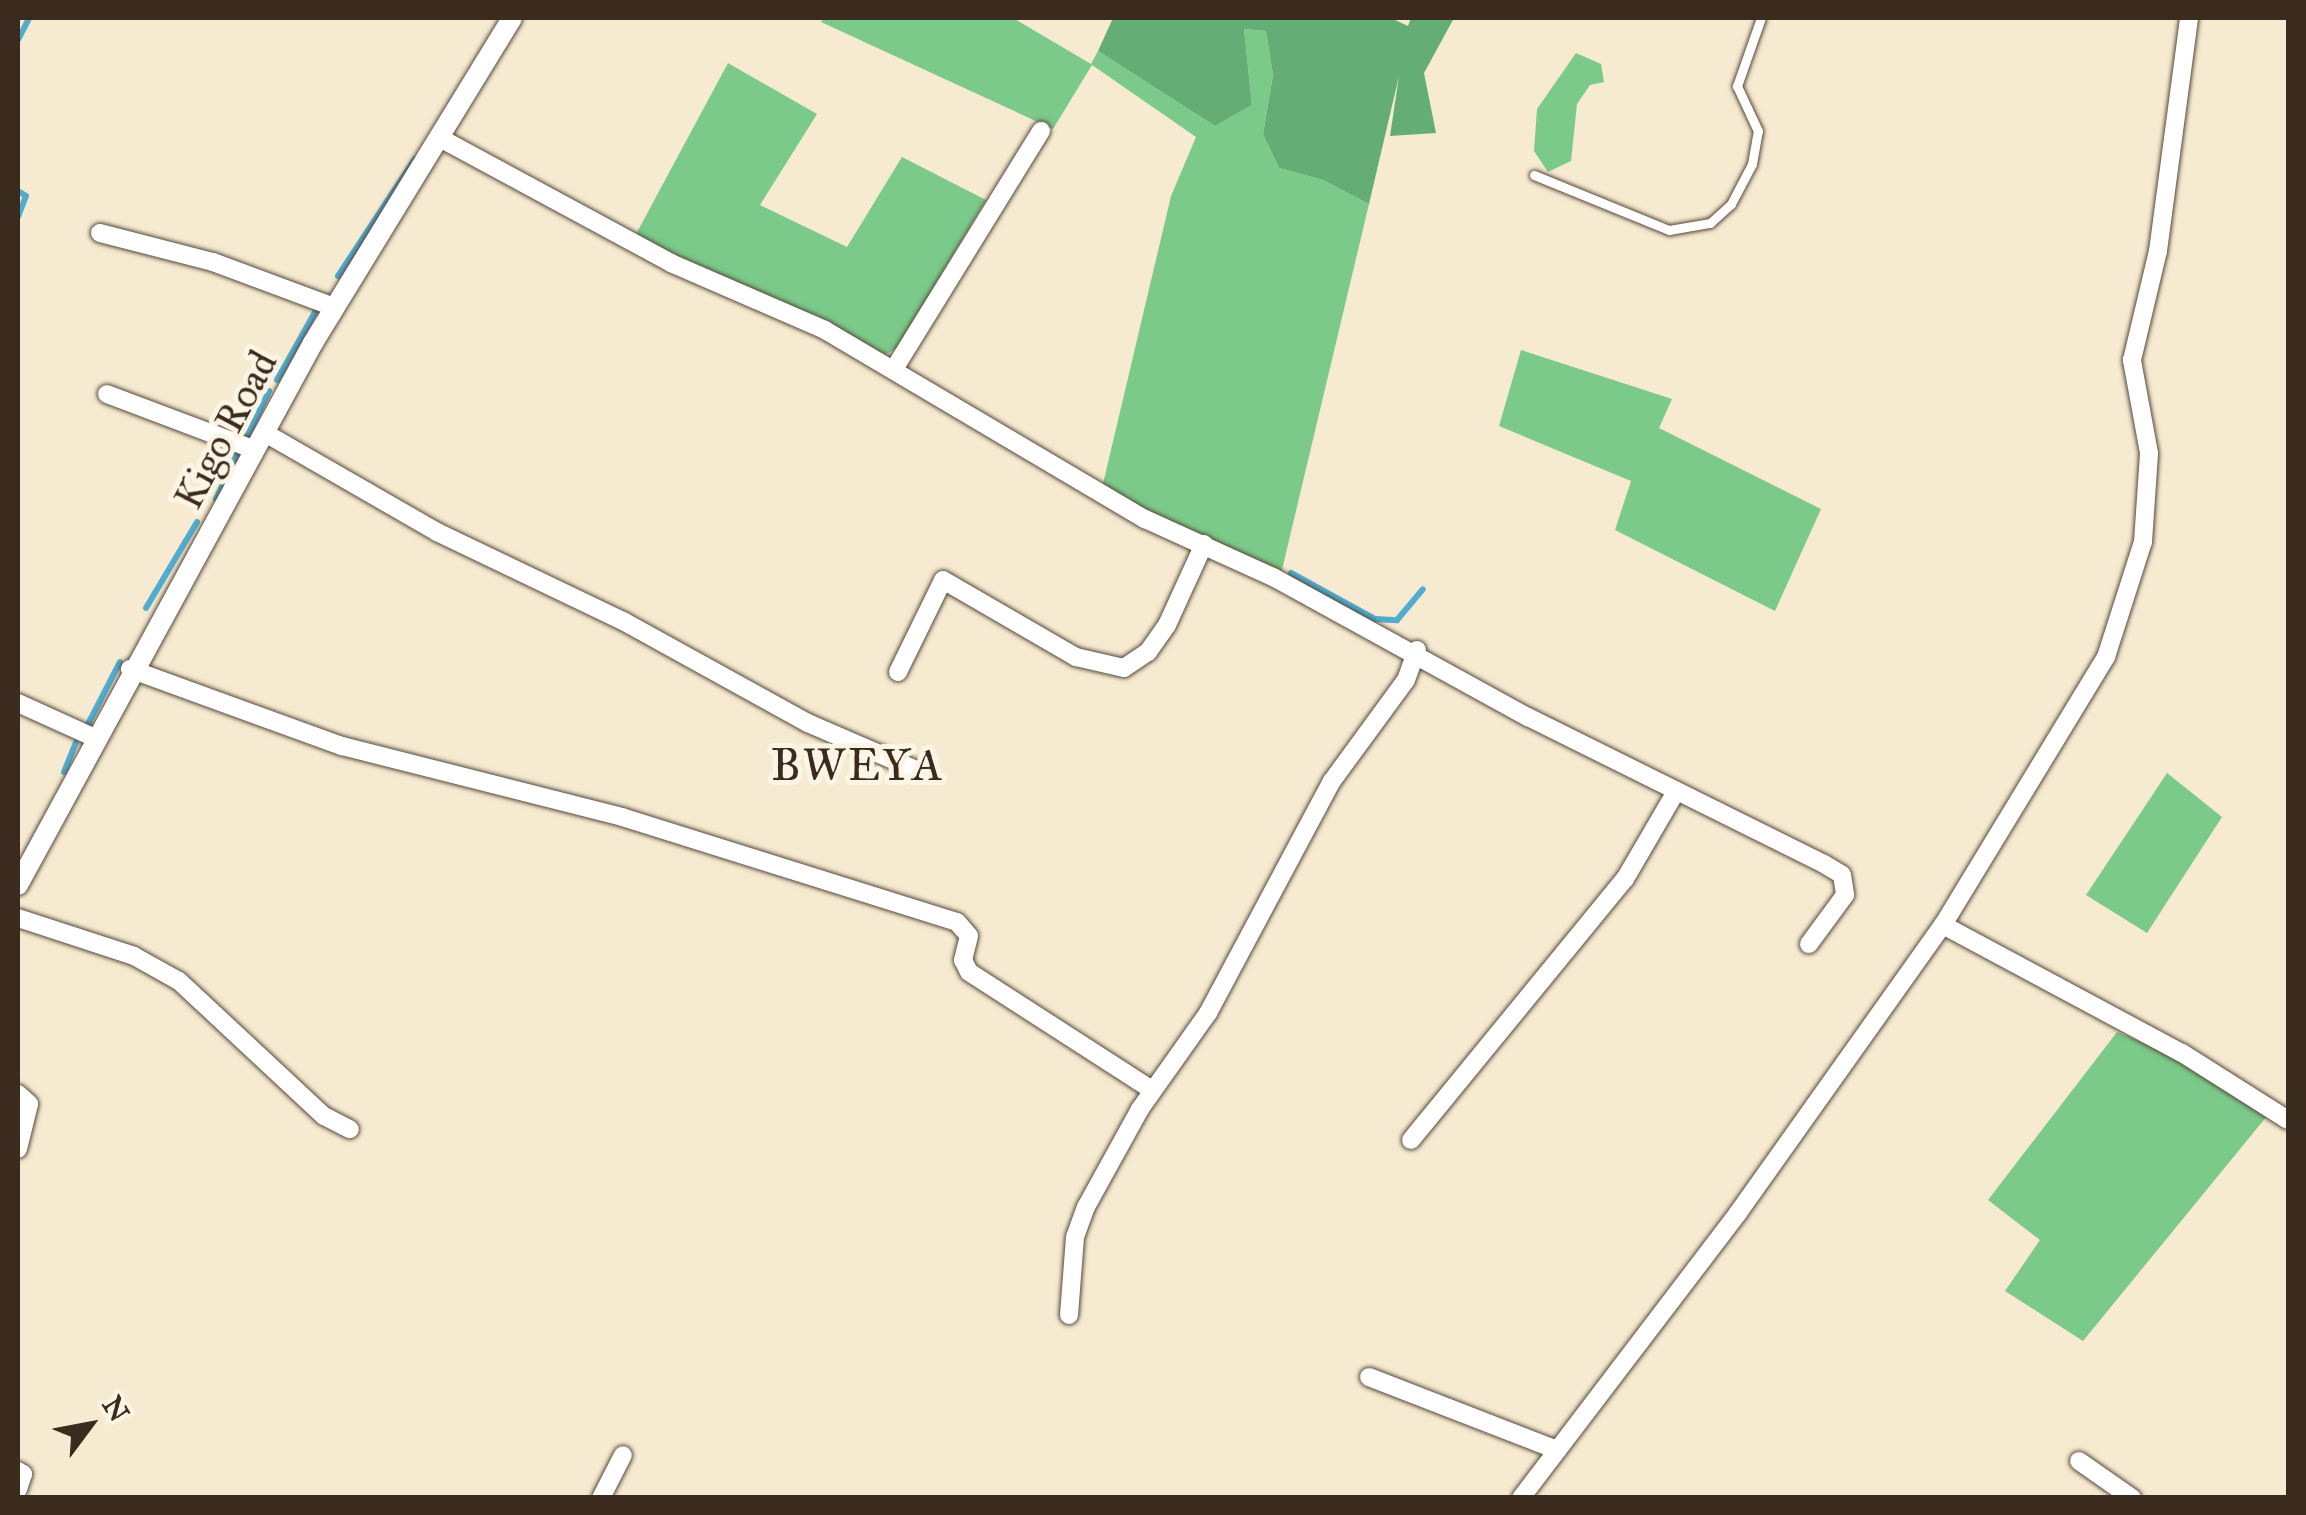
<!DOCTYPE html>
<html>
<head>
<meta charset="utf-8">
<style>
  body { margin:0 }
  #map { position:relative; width:2306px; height:1515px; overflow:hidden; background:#f6ead1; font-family:"IM FELL Great Primer",serif }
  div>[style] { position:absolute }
  .green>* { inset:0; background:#7bca8a }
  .forest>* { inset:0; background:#64ae76 }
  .stream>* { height:6px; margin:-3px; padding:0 3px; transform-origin:3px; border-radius:3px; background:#51accf }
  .roads { filter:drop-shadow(0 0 2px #574739) drop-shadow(0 0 2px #574739) }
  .service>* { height:9px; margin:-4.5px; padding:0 4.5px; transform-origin:4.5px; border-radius:4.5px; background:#fff }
  .minor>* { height:18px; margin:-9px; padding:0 9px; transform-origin:9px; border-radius:9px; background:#fff }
  .tertiary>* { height:20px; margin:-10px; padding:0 10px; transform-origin:10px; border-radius:10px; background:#fff }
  span { translate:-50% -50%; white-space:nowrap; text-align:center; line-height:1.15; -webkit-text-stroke:10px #fcf5e5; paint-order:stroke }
  .street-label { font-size:40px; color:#3b2a1e }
  .quarter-label { font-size:45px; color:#3b2a1e; letter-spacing:2.5px }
  .frame { position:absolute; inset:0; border:20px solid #3b2a1e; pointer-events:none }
  .north { position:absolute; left:40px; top:1375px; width:100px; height:100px; -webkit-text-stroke:8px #fcf5e5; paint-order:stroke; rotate:58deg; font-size:28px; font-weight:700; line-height:40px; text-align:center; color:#3b2a1e }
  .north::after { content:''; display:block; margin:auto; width:35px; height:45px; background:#3b2a1e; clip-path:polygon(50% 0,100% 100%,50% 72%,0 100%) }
</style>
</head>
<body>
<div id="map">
  <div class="green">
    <div style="clip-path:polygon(824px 18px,1013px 18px,1091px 64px,1098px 51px,1215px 126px,1252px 105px,1244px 29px,1266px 31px,1273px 75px,1263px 134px,1279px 168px,1323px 180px,1369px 204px,1281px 574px,1102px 488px,1171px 196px,1196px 137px,1092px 65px,1053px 129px,821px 22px)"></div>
    <div style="clip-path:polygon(1576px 53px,1601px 64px,1604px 82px,1590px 85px,1577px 104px,1571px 161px,1548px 172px,1534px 151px,1537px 109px)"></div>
    <div style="clip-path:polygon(728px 63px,817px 114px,760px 205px,847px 247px,902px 157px,986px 200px,897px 348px,885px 355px,635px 236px)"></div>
    <div style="clip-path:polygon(1521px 350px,1672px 399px,1659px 428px,1821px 509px,1775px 611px,1615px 530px,1631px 481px,1499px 426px)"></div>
    <div style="clip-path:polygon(2167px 773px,2222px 817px,2147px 933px,2086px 895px)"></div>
    <div style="clip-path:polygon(2117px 1032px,2166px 1052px,2267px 1116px,2083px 1341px,2005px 1291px,2040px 1240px,1988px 1200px)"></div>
  </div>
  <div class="forest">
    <div style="clip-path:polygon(1113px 18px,1391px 18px,1408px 26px,1411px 18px,1454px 18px,1424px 73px,1436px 133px,1390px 136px,1399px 76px,1369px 204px,1323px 180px,1279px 168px,1263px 134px,1273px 75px,1266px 31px,1244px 29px,1252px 105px,1215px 126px,1098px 51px)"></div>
  </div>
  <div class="stream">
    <div style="left:18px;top:40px;width:25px;rotate:-63deg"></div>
    <div style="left:18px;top:191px;width:9px;rotate:32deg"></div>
    <div style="left:26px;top:196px;width:22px;rotate:111deg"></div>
    <div style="left:338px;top:276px;width:140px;rotate:-56.7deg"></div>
    <div style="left:277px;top:380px;width:78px;rotate:-60.8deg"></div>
    <div style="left:247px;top:437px;width:51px;rotate:-64.4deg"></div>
    <div style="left:216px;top:499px;width:52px;rotate:-64.9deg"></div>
    <div style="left:1291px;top:573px;width:96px;rotate:28.7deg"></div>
    <div style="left:1375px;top:619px;width:22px;rotate:3deg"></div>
    <div style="left:1397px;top:620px;width:40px;rotate:-50deg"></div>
    <div style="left:146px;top:608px;width:100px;rotate:-59.3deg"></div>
    <div style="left:86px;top:728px;width:74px;rotate:-62.7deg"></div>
    <div style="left:64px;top:772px;width:32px;rotate:-68deg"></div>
  </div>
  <div class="roads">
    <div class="service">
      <div style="left:1534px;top:175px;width:146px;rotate:22.2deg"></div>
      <div style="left:1669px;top:230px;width:42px;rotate:-9.7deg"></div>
      <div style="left:1710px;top:223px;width:28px;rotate:-42deg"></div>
      <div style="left:1731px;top:204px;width:45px;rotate:-62.3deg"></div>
      <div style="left:1752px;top:164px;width:34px;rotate:-80deg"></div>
      <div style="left:1758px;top:131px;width:50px;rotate:-115deg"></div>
      <div style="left:1737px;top:86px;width:72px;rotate:-70.6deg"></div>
    </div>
    <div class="minor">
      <div style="left:440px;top:138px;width:263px;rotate:28.4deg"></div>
      <div style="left:671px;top:263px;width:168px;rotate:23.5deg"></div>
      <div style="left:825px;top:330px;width:372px;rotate:30.6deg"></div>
      <div style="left:1145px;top:519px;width:141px;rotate:24.4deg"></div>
      <div style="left:1273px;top:577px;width:291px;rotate:28.8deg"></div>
      <div style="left:1528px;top:717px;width:330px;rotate:26.4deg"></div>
      <div style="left:1824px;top:864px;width:21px;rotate:31deg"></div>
      <div style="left:1842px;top:875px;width:20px;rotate:81deg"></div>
      <div style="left:1845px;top:895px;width:61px;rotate:126.3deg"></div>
      <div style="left:100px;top:233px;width:117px;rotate:14.4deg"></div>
      <div style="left:213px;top:262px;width:129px;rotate:20.4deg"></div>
      <div style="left:894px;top:369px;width:280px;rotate:-58.3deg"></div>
      <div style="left:107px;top:394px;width:158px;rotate:20.7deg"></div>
      <div style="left:265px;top:433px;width:198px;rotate:29.9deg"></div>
      <div style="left:437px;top:532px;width:206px;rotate:25.6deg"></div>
      <div style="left:623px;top:621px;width:211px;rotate:28.9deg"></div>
      <div style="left:808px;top:723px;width:116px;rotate:23.5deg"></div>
      <div style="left:130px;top:669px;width:226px;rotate:20deg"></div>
      <div style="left:342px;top:746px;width:289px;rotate:14.2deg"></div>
      <div style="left:622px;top:817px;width:351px;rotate:17.4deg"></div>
      <div style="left:957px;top:922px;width:18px;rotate:49deg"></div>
      <div style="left:969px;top:936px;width:25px;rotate:104deg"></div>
      <div style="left:963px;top:960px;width:13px;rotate:63deg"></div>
      <div style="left:969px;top:972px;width:218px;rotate:32.8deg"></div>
      <div style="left:898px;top:672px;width:102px;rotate:-63.9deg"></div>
      <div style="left:943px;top:580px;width:154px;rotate:30.1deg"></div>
      <div style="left:1076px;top:657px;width:49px;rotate:12.9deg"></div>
      <div style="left:1124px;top:668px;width:29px;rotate:-34deg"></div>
      <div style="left:1148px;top:652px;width:33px;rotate:-55deg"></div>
      <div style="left:1167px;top:625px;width:89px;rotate:-65.4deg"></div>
      <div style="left:18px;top:703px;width:85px;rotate:24.4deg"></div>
      <div style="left:18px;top:918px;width:122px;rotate:18.1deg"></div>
      <div style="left:134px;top:956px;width:51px;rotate:29.1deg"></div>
      <div style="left:179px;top:981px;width:198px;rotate:43deg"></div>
      <div style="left:324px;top:1116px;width:29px;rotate:27deg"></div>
      <div style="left:1943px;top:925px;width:271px;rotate:28.2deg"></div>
      <div style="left:2182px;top:1053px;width:125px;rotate:32.3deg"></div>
      <div style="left:18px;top:1094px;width:15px;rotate:42deg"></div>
      <div style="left:29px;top:1104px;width:46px;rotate:103.7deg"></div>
      <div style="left:1411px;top:1140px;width:338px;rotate:-50.7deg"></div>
      <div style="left:1625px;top:879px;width:99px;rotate:-59.8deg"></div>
      <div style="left:1069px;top:1315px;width:78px;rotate:-85.6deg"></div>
      <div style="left:1075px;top:1237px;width:32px;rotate:-70deg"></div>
      <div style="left:1086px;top:1207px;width:112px;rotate:-61.1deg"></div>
      <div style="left:1140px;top:1109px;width:118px;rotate:-54.7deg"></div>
      <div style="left:1208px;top:1013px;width:263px;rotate:-61.9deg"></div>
      <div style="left:1332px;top:781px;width:125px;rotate:-53.8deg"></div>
      <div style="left:1406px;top:680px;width:32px;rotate:-70deg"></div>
      <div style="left:1369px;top:1377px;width:202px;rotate:21.2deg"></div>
      <div style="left:2079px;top:1461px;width:65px;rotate:34.9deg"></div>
      <div style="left:18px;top:1471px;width:6px;rotate:31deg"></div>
      <div style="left:23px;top:1474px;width:16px;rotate:108deg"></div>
      <div style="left:601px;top:1498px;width:48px;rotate:-62.9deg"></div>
      <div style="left:1521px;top:1498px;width:358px;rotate:-52.7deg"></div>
      <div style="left:1738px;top:1213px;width:354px;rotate:-54.6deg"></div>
      <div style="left:1943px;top:925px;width:314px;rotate:-58.7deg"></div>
      <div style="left:2106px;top:657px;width:121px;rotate:-72.2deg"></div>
      <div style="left:2143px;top:542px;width:89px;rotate:-86.1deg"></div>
      <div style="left:2149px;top:453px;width:95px;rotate:-100.4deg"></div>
      <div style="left:2132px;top:360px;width:112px;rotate:-76.6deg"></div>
      <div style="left:2158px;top:251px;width:235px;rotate:-82.4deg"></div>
    </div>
    <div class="tertiary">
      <div style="left:18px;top:885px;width:617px;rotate:-61.44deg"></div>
      <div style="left:313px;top:343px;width:381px;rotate:-58.5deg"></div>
    </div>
  </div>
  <div class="street-label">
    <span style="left:226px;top:430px;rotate:-62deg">Kigo Road</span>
  </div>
  <div class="quarter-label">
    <span style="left:858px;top:765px">BWEYA</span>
  </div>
  <div class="frame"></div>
  <div class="north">N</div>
</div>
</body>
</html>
